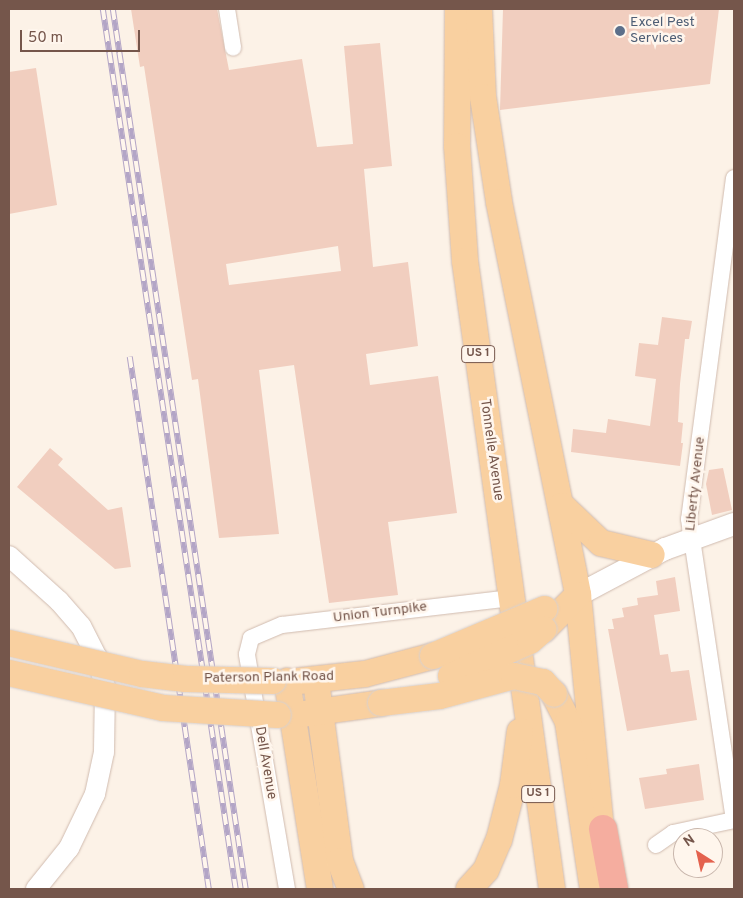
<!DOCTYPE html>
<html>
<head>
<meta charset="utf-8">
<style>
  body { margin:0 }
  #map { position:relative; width:743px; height:898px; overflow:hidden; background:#fcf2e7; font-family:Overpass,sans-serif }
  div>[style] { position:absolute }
  .building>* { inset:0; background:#f1cebf }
  .roads { filter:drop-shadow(0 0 1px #d0bbaf) drop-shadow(0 0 1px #d0bbaf) }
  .minor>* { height:16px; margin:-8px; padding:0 8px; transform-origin:8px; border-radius:8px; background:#fff }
  .tertiary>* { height:20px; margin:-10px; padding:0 10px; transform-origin:10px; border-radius:10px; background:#fff }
  .secondary>* { height:22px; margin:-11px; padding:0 11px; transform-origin:11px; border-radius:11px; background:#fff }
  .primary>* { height:26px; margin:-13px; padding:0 13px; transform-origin:13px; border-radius:13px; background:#f9d0a0 }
  .motorway>* { height:28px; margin:-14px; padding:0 14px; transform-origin:14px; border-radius:14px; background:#f5ad9f }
  .rail>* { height:5.5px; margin-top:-2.75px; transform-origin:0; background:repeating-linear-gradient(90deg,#fff6ed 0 11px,#b3a5c6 0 22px); box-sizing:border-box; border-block:1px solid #b3a5c6 }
  .bridges { filter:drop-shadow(0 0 1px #d8d0cd) drop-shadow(0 0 1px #d8d0cd) }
  .primary-bridge>* { height:26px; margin:-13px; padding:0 13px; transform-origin:13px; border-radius:13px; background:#f9d0a0 }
  .dots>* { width:14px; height:14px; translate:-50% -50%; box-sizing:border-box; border:2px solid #fff6ed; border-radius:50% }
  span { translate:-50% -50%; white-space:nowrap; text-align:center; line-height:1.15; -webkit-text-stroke:5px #fff6ed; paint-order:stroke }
  .shield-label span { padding:1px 4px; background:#fff6ed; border:1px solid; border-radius:4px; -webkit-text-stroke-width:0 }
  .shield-label { font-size:12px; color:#75564b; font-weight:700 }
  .service-label { font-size:14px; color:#4e5e75 }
  .left { translate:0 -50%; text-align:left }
  .street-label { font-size:14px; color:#75564b }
  .frame { position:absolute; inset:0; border:10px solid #75564b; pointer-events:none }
  .north { position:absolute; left:673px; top:828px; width:50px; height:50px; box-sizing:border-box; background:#fff6ed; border:1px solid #c8b6ac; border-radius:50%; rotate:325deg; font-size:14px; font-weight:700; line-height:20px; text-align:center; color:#75564b }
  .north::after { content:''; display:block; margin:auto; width:18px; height:22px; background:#e4624e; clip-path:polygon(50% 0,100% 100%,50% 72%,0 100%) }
  .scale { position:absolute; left:20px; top:30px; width:120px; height:22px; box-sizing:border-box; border:2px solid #75564b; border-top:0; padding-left:6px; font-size:15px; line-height:18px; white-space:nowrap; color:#75564b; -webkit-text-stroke:4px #fff6ed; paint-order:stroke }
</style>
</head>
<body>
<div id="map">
  <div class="building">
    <div style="clip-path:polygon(evenodd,131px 9px,217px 9px,229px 70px,302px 59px,317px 147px,353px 144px,344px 46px,380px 43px,392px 166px,364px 169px,373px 267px,408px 262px,418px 346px,366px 354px,370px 385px,438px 376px,457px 513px,388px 522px,398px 595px,329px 603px,294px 365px,259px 370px,279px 534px,219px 538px,198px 379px,192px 380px,144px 66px,140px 67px,131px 9px,338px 246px,341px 271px,229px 285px,226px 264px,338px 246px)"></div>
    <div style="clip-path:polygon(503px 9px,719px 9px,710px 84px,500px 110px)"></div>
    <div style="clip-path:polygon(36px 68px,57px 205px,9px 214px,9px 72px)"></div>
    <div style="clip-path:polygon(662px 317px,692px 321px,689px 339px,685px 339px,680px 384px,678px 422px,683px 423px,681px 443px,683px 443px,680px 466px,571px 452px,573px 429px,606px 433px,608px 419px,650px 426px,656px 379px,635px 376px,639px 343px,658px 345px)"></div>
    <div style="clip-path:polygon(50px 448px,63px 459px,58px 465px,108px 510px,122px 507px,131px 567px,115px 569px,17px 487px)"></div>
    <div style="clip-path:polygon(723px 468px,732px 510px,712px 515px,706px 484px,709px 470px)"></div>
    <div style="clip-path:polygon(675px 577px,680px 611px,654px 615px,660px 655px,668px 654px,671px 672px,689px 670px,697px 720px,627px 731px,608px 629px,614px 629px,612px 619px,624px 617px,622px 608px,638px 605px,637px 598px,658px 595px,656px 581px)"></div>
    <div style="clip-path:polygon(699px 764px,704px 800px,645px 809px,639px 778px,667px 774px,666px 769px)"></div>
  </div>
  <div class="roads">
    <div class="minor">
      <div style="left:227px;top:9px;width:39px;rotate:81deg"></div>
      <div style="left:734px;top:178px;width:344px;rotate:97.5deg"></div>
      <div style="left:689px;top:519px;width:303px;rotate:81.5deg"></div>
      <div style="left:656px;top:845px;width:21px;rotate:-35deg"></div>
      <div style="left:673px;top:833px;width:62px;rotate:-12deg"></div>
      <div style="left:287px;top:889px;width:238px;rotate:-99.7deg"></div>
      <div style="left:247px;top:654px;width:16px;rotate:-76deg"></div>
      <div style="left:251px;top:638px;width:34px;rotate:-23deg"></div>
      <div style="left:282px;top:625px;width:231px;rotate:-6.7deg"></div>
    </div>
    <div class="tertiary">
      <div style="left:9px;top:556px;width:67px;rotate:42deg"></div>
      <div style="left:59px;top:601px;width:33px;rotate:49deg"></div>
      <div style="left:81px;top:626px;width:35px;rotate:63deg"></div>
      <div style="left:97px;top:657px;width:31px;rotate:75deg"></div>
      <div style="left:105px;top:687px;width:65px;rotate:90.9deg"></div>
      <div style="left:104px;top:752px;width:43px;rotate:102.1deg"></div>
      <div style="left:95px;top:794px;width:60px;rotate:115.7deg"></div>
      <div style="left:69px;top:848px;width:53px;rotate:128.8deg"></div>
    </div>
    <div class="secondary">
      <div style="left:578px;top:595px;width:98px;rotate:-27.9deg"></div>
      <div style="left:665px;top:549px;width:73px;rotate:-19.9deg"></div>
    </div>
    <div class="primary">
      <div style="left:458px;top:9px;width:137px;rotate:90.4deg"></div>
      <div style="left:457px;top:146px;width:115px;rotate:86deg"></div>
      <div style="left:465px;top:261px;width:634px;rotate:82.11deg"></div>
      <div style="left:479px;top:9px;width:88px;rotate:87.4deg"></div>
      <div style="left:483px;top:97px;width:106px;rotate:81.3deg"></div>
      <div style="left:499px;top:202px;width:401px;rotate:78.6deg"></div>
      <div style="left:578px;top:595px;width:256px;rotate:84.4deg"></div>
      <div style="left:562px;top:506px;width:54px;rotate:43.5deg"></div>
      <div style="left:601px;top:543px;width:52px;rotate:13.2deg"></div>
      <div style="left:544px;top:629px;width:48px;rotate:-45deg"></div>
      <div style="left:287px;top:681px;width:211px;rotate:81deg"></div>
      <div style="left:299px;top:681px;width:66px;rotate:-6.1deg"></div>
      <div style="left:365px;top:674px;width:70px;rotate:-14.8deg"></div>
      <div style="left:316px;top:681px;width:182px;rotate:82.4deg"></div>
      <div style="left:340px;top:861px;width:30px;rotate:69deg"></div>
      <div style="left:554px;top:694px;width:31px;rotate:63deg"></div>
      <div style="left:568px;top:722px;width:169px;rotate:81.5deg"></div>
      <div style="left:303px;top:714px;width:79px;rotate:-8deg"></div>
      <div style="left:469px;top:889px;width:25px;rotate:-48deg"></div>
      <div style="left:486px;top:870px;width:33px;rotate:-67deg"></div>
      <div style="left:499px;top:840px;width:57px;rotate:-75.7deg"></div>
      <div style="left:513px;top:785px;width:54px;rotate:-82.6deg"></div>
    </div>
    <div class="motorway">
      <div style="left:603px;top:829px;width:61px;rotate:79.6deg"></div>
    </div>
  </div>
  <div class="rail">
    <div style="left:103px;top:9px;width:890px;rotate:81.41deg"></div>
    <div style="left:113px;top:9px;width:890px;rotate:81.41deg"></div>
    <div style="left:130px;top:357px;width:538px;rotate:81.55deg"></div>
  </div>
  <div class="bridges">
    <div class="primary-bridge">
      <div style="left:9px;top:643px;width:137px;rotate:13.1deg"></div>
      <div style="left:142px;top:674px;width:44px;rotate:6.5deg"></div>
      <div style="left:186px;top:679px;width:87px;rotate:1.3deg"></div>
      <div style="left:433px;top:656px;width:121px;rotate:-22.9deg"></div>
      <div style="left:9px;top:673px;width:158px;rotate:12.8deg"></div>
      <div style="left:163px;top:708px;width:115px;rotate:3.5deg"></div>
      <div style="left:451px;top:676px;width:86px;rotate:-23.9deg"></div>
      <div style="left:530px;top:641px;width:18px;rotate:-41deg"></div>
      <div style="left:381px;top:703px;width:59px;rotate:-6.8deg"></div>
      <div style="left:440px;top:696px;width:77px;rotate:-15.1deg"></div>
      <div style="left:514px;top:676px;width:30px;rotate:12deg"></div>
      <div style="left:543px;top:682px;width:16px;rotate:47deg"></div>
    </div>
  </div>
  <div class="dots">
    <div style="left:620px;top:31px;background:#5c6f8a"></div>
  </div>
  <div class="shield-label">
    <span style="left:478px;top:354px">US 1</span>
    <span style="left:538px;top:794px">US 1</span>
  </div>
  <div class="service-label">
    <span class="left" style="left:630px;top:31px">Excel Pest<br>Services</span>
  </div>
  <div class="street-label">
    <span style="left:491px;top:450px;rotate:82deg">Tonnelle Avenue</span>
    <span style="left:696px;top:484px;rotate:-84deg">Liberty Avenue</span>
    <span style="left:380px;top:613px;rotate:-7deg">Union Turnpike</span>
    <span style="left:269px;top:678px;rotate:-1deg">Paterson Plank Road</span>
    <span style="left:265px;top:763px;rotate:80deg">Dell Avenue</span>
  </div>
  <div class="frame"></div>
  <div class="north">N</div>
  <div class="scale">50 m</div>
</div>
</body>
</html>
